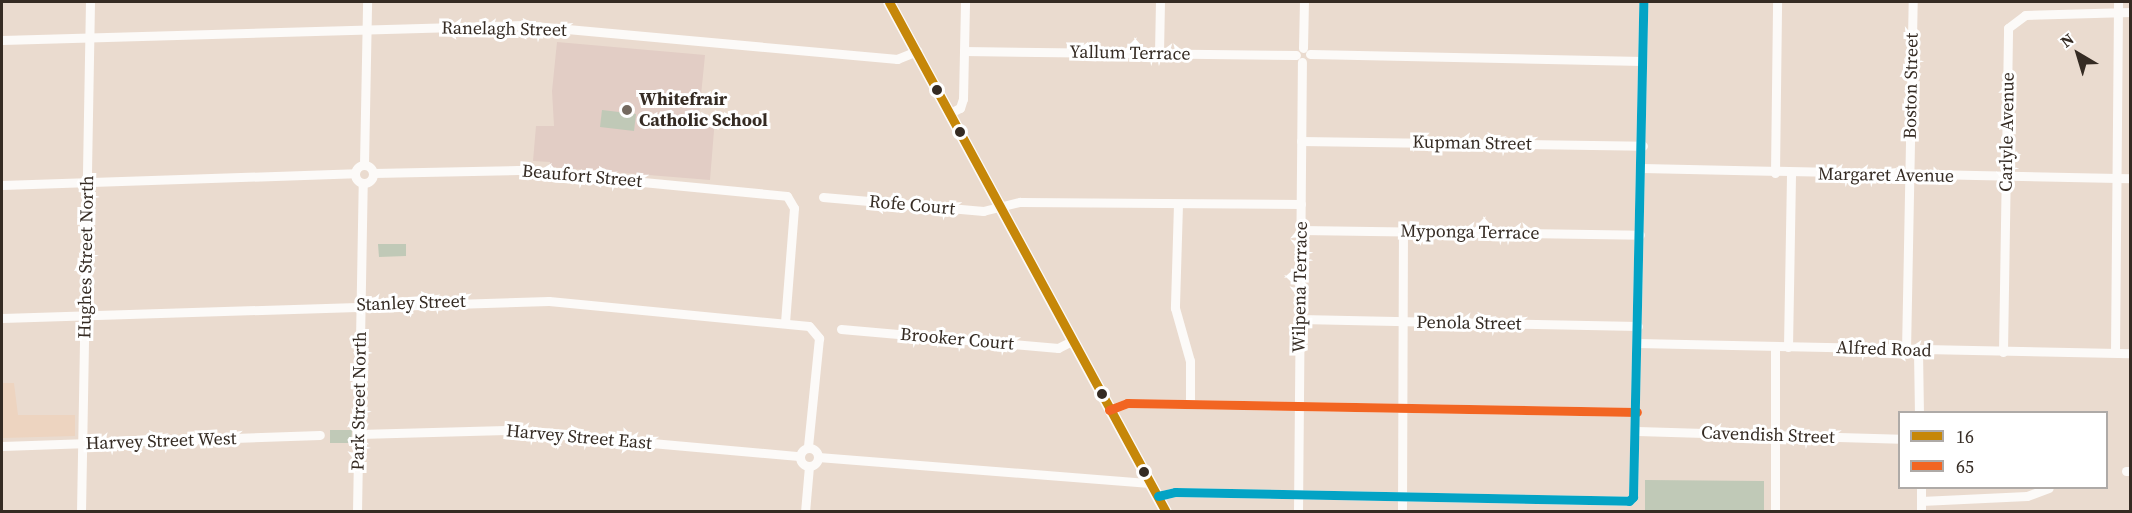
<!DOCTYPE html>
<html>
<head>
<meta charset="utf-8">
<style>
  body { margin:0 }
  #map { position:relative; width:2132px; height:513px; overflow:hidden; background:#eadbcf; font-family:"Source Serif 4",serif }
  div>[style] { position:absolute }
  .built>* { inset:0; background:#edd4c0 }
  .education>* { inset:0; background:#e2cdc5 }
  .green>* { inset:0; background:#c0c9b7 }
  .minor>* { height:9px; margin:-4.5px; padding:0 4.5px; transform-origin:4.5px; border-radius:4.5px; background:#fcfaf8 }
  .minor>.ring { margin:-4.5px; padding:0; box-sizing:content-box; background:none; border:9px solid #fcfaf8; border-radius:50% }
  .major>* { height:12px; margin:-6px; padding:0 6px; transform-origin:6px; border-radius:6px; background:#fcfaf8 }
  .bus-1>* { height:9px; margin:-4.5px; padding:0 4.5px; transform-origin:4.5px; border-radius:4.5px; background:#c68709 }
  .bus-2>* { height:9px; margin:-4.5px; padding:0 4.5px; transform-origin:4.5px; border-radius:4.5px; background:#f26522 }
  .bus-3>* { height:9px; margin:-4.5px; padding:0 4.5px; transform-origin:4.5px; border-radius:4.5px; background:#03a3c5 }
  .dots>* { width:16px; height:16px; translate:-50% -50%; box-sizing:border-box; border:3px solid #fff; border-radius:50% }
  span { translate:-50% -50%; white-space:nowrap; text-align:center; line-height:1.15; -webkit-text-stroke:6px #fff; paint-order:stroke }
  .street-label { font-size:18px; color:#352b23 }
  .poi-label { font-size:18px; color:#352b23; font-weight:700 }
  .left { translate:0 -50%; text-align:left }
  .frame { position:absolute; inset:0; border:3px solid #352b23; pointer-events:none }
  .legend { position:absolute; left:1898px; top:411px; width:210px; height:78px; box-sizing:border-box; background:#fff; border:2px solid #aeaaa7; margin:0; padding:8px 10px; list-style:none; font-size:18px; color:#352b23 }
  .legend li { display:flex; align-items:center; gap:12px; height:30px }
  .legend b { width:30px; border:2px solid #aeaaa7 }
  .north { position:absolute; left:2048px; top:24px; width:60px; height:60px; -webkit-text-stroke:4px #fff; paint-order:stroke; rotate:322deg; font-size:16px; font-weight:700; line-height:24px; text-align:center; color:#352b23 }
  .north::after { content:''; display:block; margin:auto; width:21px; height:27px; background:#352b23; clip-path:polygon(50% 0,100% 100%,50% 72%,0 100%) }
</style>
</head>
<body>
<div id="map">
  <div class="built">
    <div style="clip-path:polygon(2px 383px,14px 383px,18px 415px,75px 415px,75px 436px,2px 438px)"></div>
  </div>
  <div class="education">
    <div style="clip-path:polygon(557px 42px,705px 55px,699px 116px,715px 118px,710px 180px,550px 167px,550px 162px,533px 161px,536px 126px,554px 126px,552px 91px)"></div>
  </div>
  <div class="green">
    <div style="clip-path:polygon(602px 110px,636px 114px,634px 131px,600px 127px)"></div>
    <div style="clip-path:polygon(378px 244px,406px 244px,406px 256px,379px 257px)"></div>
    <div style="clip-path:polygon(330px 430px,352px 430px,351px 443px,330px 443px)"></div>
    <div style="clip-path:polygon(1645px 480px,1764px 481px,1764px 511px,1642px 511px,1645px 511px)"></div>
  </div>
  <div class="minor">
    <div style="left:2px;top:40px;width:521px;rotate:-1.65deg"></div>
    <div style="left:523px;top:25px;width:376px;rotate:5.2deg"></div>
    <div style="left:897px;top:59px;width:22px;rotate:-22deg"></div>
    <div style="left:1303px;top:48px;width:46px;rotate:-88.8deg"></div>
    <div style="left:964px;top:51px;width:332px;rotate:0.7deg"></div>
    <div style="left:1159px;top:53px;width:51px;rotate:-88.9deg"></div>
    <div style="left:1310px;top:54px;width:332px;rotate:1.2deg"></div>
    <div style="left:950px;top:113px;width:11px;rotate:-27deg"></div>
    <div style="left:960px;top:108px;width:9px;rotate:-72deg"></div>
    <div style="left:963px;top:99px;width:97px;rotate:-88.8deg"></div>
    <div style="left:1301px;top:141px;width:342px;rotate:0.8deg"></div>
    <div style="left:364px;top:164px;width:162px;rotate:-88.9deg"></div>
    <div class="ring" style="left:355px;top:165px;width:9px;height:9px"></div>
    <div style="left:1642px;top:168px;width:488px;rotate:1.2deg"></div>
    <div style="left:373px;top:173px;width:145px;rotate:-1.2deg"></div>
    <div style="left:518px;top:170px;width:270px;rotate:5.5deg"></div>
    <div style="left:787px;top:196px;width:14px;rotate:60deg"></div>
    <div style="left:794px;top:208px;width:115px;rotate:94.5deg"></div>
    <div style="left:1775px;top:173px;width:171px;rotate:-89.3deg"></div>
    <div style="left:2px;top:185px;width:353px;rotate:-1.9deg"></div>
    <div style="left:823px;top:197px;width:161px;rotate:5deg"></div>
    <div style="left:983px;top:211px;width:38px;rotate:-14deg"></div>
    <div style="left:1020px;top:202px;width:281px;rotate:0.4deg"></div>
    <div style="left:1178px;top:204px;width:104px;rotate:91.7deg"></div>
    <div style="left:1175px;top:308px;width:55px;rotate:74.2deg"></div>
    <div style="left:1190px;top:361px;width:43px;rotate:90deg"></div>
    <div style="left:1301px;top:230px;width:339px;rotate:0.8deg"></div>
    <div style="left:2px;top:318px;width:547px;rotate:-1.78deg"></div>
    <div style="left:549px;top:301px;width:261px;rotate:5.5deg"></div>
    <div style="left:809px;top:326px;width:16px;rotate:50deg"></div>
    <div style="left:819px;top:338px;width:110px;rotate:95.8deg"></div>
    <div style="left:1300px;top:319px;width:338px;rotate:1.2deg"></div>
    <div style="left:841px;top:329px;width:218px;rotate:5deg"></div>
    <div style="left:1058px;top:348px;width:16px;rotate:-27deg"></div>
    <div style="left:1637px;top:343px;width:493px;rotate:1.2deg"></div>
    <div style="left:1788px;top:347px;width:173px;rotate:-89deg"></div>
    <div style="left:1906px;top:351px;width:349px;rotate:-88.9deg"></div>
    <div style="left:1918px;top:351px;width:61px;rotate:89.1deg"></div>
    <div style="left:2003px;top:352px;width:324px;rotate:-89.1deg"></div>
    <div style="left:2008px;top:28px;width:21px;rotate:-37deg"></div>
    <div style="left:2025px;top:15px;width:105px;rotate:-1.6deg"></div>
    <div style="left:2115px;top:352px;width:350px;rotate:-89.5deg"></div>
    <div style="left:1109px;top:410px;width:19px;rotate:-21deg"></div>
    <div style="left:1127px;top:403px;width:510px;rotate:1.01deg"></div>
    <div style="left:1637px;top:431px;width:263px;rotate:1.7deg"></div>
    <div style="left:359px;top:434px;width:147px;rotate:-1.6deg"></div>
    <div style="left:506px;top:430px;width:294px;rotate:5.1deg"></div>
    <div style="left:2px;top:446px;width:318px;rotate:-2deg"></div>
    <div class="ring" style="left:800px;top:448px;width:9px;height:9px"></div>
    <div style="left:818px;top:457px;width:333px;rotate:4.5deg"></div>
    <div style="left:2126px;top:471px;width:4px"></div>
    <div style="left:1158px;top:496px;width:17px;rotate:-13deg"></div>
    <div style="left:1175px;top:492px;width:454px;rotate:1.1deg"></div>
    <div style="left:1629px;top:501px;width:6px;rotate:-45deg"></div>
    <div style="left:1633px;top:497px;width:495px;rotate:-88.8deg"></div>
    <div style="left:1921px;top:501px;width:106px;rotate:-2.7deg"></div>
    <div style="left:2027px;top:496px;width:23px;rotate:-20deg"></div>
    <div style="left:81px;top:512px;width:510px;rotate:-88.99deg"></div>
    <div style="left:357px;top:512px;width:329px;rotate:-89deg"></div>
    <div style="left:805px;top:512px;width:46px;rotate:-85deg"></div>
    <div style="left:1298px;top:512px;width:450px;rotate:-89.5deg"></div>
    <div style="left:1402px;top:512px;width:281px;rotate:-89.8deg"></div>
    <div style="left:1775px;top:512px;width:165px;rotate:-90deg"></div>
    <div style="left:1921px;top:512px;width:24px;rotate:-90deg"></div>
  </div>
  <div class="major">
    <div style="left:889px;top:2px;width:580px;rotate:61.49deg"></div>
  </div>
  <div class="bus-1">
    <div style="left:889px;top:2px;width:580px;rotate:61.49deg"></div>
  </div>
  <div class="bus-2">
    <div style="left:1109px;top:410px;width:19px;rotate:-21deg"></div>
    <div style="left:1127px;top:403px;width:510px;rotate:1.01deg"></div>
  </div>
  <div class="bus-3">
    <div style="left:1158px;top:496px;width:17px;rotate:-13deg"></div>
    <div style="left:1175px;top:492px;width:454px;rotate:1.1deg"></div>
    <div style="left:1629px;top:501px;width:6px;rotate:-45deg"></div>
    <div style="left:1633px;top:497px;width:495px;rotate:-88.8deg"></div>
  </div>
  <div class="dots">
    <div style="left:937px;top:90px;background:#352b23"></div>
    <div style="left:627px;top:110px;background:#74695f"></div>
    <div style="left:960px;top:132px;background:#352b23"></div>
    <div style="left:1102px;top:394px;background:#352b23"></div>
    <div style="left:1144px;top:472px;background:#352b23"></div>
  </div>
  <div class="street-label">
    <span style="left:504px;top:29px;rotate:1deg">Ranelagh Street</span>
    <span style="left:1130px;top:53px;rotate:1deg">Yallum Terrace</span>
    <span style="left:1911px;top:86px;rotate:-89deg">Boston Street</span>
    <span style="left:2007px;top:132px;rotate:-89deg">Carlyle Avenue</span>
    <span style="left:1472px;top:143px;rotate:1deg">Kupman Street</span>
    <span style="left:1886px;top:175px;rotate:1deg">Margaret Avenue</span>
    <span style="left:582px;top:176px;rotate:5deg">Beaufort Street</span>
    <span style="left:912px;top:205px;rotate:5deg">Rofe Court</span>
    <span style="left:1470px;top:232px;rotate:1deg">Myponga Terrace</span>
    <span style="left:86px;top:257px;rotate:-89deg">Hughes Street North</span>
    <span style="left:1300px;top:287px;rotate:-89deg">Wilpena Terrace</span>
    <span style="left:411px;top:303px;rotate:-2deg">Stanley Street</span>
    <span style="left:1469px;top:323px;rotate:1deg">Penola Street</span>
    <span style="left:957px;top:339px;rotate:5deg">Brooker Court</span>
    <span style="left:1884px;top:349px;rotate:2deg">Alfred Road</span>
    <span style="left:359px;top:401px;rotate:-89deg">Park Street North</span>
    <span style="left:1768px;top:435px;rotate:2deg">Cavendish Street</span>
    <span style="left:579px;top:437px;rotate:5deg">Harvey Street East</span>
    <span style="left:161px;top:441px;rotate:-2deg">Harvey Street West</span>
  </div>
  <div class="poi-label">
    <span class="left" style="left:639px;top:110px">Whitefrair<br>Catholic School</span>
  </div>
  <div class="frame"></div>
  <ul class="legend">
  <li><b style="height:8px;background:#c68709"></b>16</li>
  <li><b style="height:8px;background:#f26522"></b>65</li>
  </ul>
  <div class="north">N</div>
</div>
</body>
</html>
